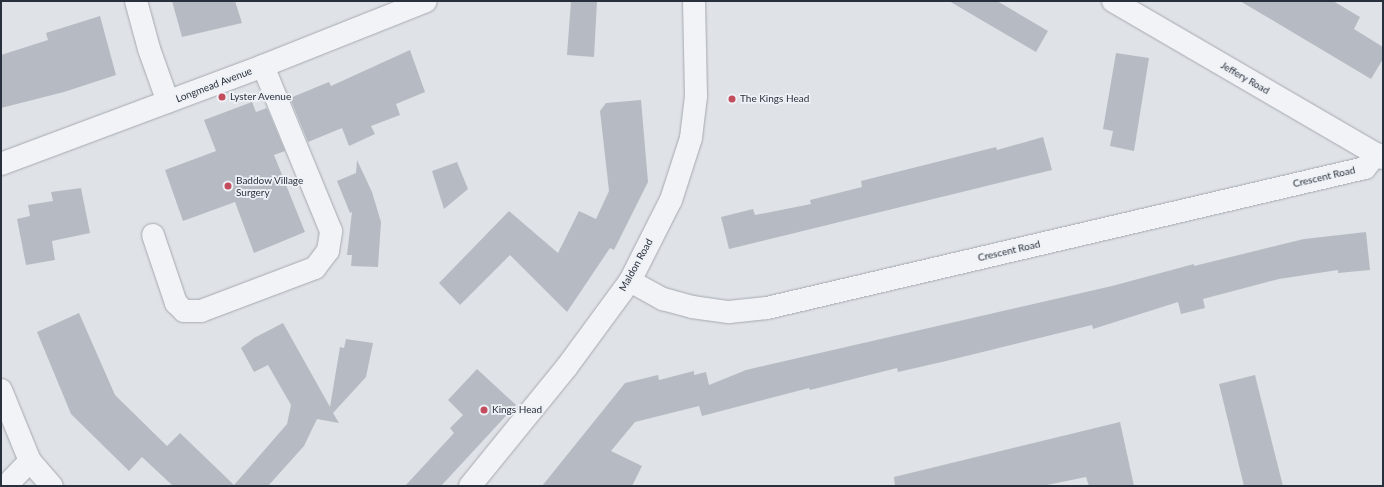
<!DOCTYPE html>
<html>
<head>
<meta charset="utf-8">
<style>
  body { margin:0 }
  #map { position:relative; width:1384px; height:487px; overflow:hidden; background:#dfe2e7; font-family:Lato,sans-serif }
  div>[style] { position:absolute }
  .building>* { inset:0; background:#b6bbc3 }
  .roads { filter:drop-shadow(0 0 1px #a5a9b1) drop-shadow(0 0 1px #a5a9b1) }
  .minor>* { height:22px; margin:-11px; padding:0 11px; transform-origin:11px; border-radius:11px; background:#f1f3f6 }
  .dots>* { width:11px; height:11px; translate:-50% -50%; box-sizing:border-box; border:2px solid #eef1f5; border-radius:50% }
  span { translate:-50% -50%; white-space:nowrap; text-align:center; line-height:1.15; -webkit-text-stroke:3.5px #eef1f5; paint-order:stroke }
  .street-label { font-size:10px; color:#29303d }
  .poi-label { font-size:10px; color:#29303d }
  .left { translate:0 -50%; text-align:left }
  .frame { position:absolute; inset:0; border:2px solid #29303d; pointer-events:none }
</style>
</head>
<body>
<div id="map">
  <div class="building">
    <div style="clip-path:polygon(172px 1px,235px 1px,242px 23px,182px 37px)"></div>
    <div style="clip-path:polygon(571px 1px,597px 1px,594px 57px,567px 55px)"></div>
    <div style="clip-path:polygon(949px 1px,997px 1px,1048px 31px,1036px 52px)"></div>
    <div style="clip-path:polygon(1240px 1px,1333px 1px,1360px 17px,1354px 29px,1383px 47px,1383px 59px,1371px 79px)"></div>
    <div style="clip-path:polygon(100px 16px,116px 75px,64px 92px,1px 108px,1px 55px,48px 40px,46px 33px)"></div>
    <div style="clip-path:polygon(410px 50px,425px 92px,396px 104px,400px 115px,371px 126px,375px 134px,349px 146px,342px 128px,308px 142px,290px 98px,329px 82px,331px 86px)"></div>
    <div style="clip-path:polygon(1116px 53px,1149px 58px,1134px 151px,1110px 146px,1113px 131px,1103px 129px)"></div>
    <div style="clip-path:polygon(641px 100px,648px 182px,614px 250px,610px 248px,567px 312px,510px 255px,460px 305px,439px 283px,509px 211px,558px 253px,579px 211px,596px 219px,609px 191px,600px 111px,606px 103px)"></div>
    <div style="clip-path:polygon(252px 102px,256px 112px,267px 108px,285px 151px,274px 155px,305px 232px,254px 253px,235px 202px,183px 221px,165px 170px,216px 151px,204px 120px)"></div>
    <div style="clip-path:polygon(1043px 137px,1052px 170px,729px 249px,721px 217px,753px 209px,755px 215px,811px 204px,810px 200px,862px 187px,861px 181px,996px 147px,997px 150px)"></div>
    <div style="clip-path:polygon(357px 160px,372px 192px,381px 222px,378px 267px,351px 266px,352px 255px,347px 255px,352px 212px,350px 213px,337px 181px,356px 173px)"></div>
    <div style="clip-path:polygon(457px 162px,468px 189px,444px 209px,432px 171px)"></div>
    <div style="clip-path:polygon(81px 188px,90px 233px,52px 241px,55px 260px,26px 265px,17px 219px,30px 216px,28px 205px,53px 201px,51px 192px)"></div>
    <div style="clip-path:polygon(1366px 232px,1370px 270px,1338px 273px,1338px 270px,1279px 279px,1203px 299px,1205px 308px,1181px 314px,1178px 302px,1093px 329px,1092px 325px,946px 361px,898px 372px,897px 368px,810px 390px,809px 388px,702px 416px,699px 406px,635px 422px,611px 451px,642px 466px,632px 486px,542px 486px,625px 383px,658px 375px,659px 380px,694px 371px,694px 375px,706px 372px,709px 385px,746px 370px,1112px 286px,1194px 264px,1194px 266px,1304px 239px)"></div>
    <div style="clip-path:polygon(79px 313px,115px 395px,167px 446px,180px 433px,234px 485px,287px 424px,291px 405px,268px 365px,254px 372px,241px 348px,254px 338px,283px 323px,330px 407px,340px 347px,344px 348px,346px 339px,373px 343px,366px 377px,333px 413px,339px 423px,317px 419px,304px 446px,268px 486px,173px 486px,142px 457px,129px 471px,71px 414px,37px 332px)"></div>
    <div style="clip-path:polygon(477px 369px,516px 405px,441px 486px,405px 486px,454px 433px,450px 428px,463px 415px,448px 400px)"></div>
    <div style="clip-path:polygon(1255px 375px,1263px 407px,1283px 486px,1244px 486px,1219px 384px)"></div>
    <div style="clip-path:polygon(1120px 422px,1134px 486px,1089px 486px,1086px 477px,1042px 486px,895px 486px,894px 477px)"></div>
  </div>
  <div class="roads">
    <div class="minor">
      <div style="left:136px;top:1px;width:50px;rotate:74.8deg"></div>
      <div style="left:149px;top:49px;width:56px;rotate:70.3deg"></div>
      <div style="left:1113px;top:1px;width:312px;rotate:30.2deg"></div>
      <div style="left:1px;top:164px;width:280px;rotate:-20.5deg"></div>
      <div style="left:263px;top:66px;width:175px;rotate:-21.7deg"></div>
      <div style="left:153px;top:235px;width:72px;rotate:71.3deg"></div>
      <div style="left:176px;top:303px;width:11px;rotate:45deg"></div>
      <div style="left:184px;top:311px;width:17px"></div>
      <div style="left:201px;top:311px;width:122px;rotate:-20.7deg"></div>
      <div style="left:315px;top:268px;width:21px;rotate:-53deg"></div>
      <div style="left:328px;top:251px;width:20px;rotate:-81deg"></div>
      <div style="left:331px;top:231px;width:178px;rotate:-112.4deg"></div>
      <div style="left:630px;top:281px;width:38px;rotate:29deg"></div>
      <div style="left:663px;top:299px;width:30px;rotate:15deg"></div>
      <div style="left:692px;top:307px;width:37px;rotate:8deg"></div>
      <div style="left:729px;top:312px;width:38px;rotate:-6deg"></div>
      <div style="left:767px;top:308px;width:614px;rotate:-13.18deg"></div>
      <div style="left:1365px;top:168px;width:18px;rotate:-52deg"></div>
      <div style="left:1px;top:390px;width:77px;rotate:67.8deg"></div>
      <div style="left:30px;top:461px;width:35px;rotate:134deg"></div>
      <div style="left:30px;top:461px;width:33px;rotate:49deg"></div>
      <div style="left:470px;top:486px;width:152px;rotate:-50.9deg"></div>
      <div style="left:566px;top:368px;width:108px;rotate:-53.7deg"></div>
      <div style="left:630px;top:281px;width:91px;rotate:-63.2deg"></div>
      <div style="left:671px;top:200px;width:65px;rotate:-72.1deg"></div>
      <div style="left:691px;top:138px;width:42px;rotate:-83.2deg"></div>
      <div style="left:696px;top:96px;width:95px;rotate:-91.2deg"></div>
    </div>
  </div>
  <div class="dots">
    <div style="left:222px;top:97px;background:#c34d5d"></div>
    <div style="left:732px;top:99px;background:#c34d5d"></div>
    <div style="left:228px;top:186px;background:#c34d5d"></div>
    <div style="left:484px;top:410px;background:#c34d5d"></div>
  </div>
  <div class="street-label">
    <span style="left:1245px;top:78px;rotate:30deg">Jeffery Road</span>
    <span style="left:214px;top:85px;rotate:-21deg">Longmead Avenue</span>
    <span style="left:1324px;top:177px;rotate:-13deg">Crescent Road</span>
    <span style="left:1009px;top:251px;rotate:-13deg">Crescent Road</span>
    <span style="left:636px;top:265px;rotate:-61deg">Maldon Road</span>
  </div>
  <div class="poi-label">
    <span class="left" style="left:230px;top:97px">Lyster Avenue</span>
    <span class="left" style="left:740px;top:99px">The Kings Head</span>
    <span class="left" style="left:236px;top:186px">Baddow Village<br>Surgery</span>
    <span class="left" style="left:492px;top:410px">Kings Head</span>
  </div>
  <div class="frame"></div>
</div>
</body>
</html>
